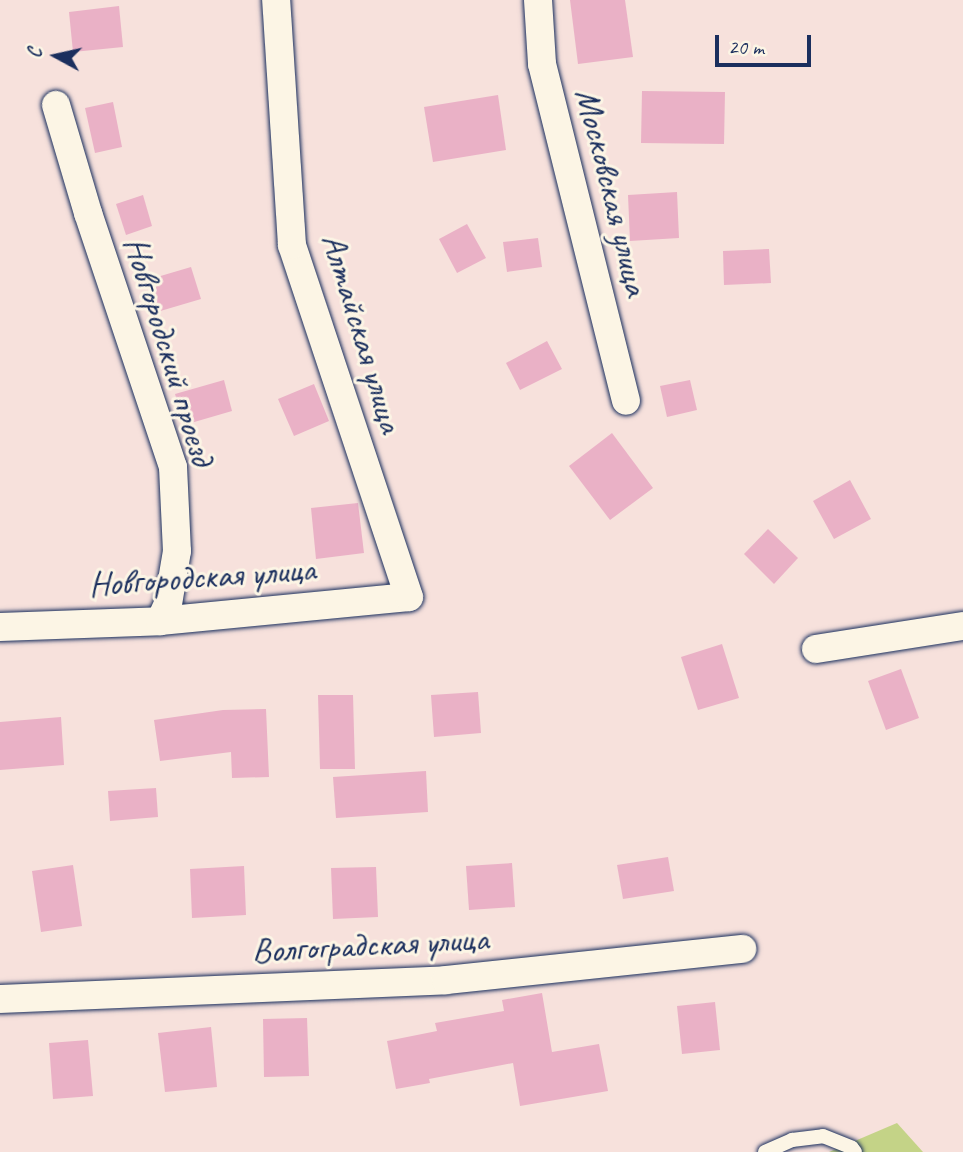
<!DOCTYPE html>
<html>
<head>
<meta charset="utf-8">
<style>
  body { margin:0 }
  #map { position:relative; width:963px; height:1152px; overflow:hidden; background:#f7e1dc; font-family:Caveat,sans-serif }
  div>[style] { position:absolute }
  .green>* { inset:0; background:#c4d387 }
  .building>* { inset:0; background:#eab1c6 }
  .roads { filter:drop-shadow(0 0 2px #1b2f5e) drop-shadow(0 0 2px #1b2f5e) }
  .service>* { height:14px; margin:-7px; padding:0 7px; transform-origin:7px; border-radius:7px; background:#fcf5e5 }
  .minor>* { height:28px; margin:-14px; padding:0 14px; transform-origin:14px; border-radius:14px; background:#fcf5e5 }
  span { translate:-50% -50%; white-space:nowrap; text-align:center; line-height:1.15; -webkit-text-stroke:6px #fcf5e5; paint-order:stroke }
  .street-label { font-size:35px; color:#1b2f5e }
  .north { position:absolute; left:21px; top:21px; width:70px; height:70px; -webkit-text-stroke:5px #fcf5e5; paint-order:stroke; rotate:278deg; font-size:19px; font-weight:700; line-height:28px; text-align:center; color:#1b2f5e }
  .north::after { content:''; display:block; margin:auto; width:24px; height:32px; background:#1b2f5e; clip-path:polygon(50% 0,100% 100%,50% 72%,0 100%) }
  .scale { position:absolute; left:715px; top:35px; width:96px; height:32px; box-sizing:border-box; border:4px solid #1b2f5e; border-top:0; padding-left:9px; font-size:21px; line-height:24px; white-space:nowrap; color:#1b2f5e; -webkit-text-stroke:5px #fcf5e5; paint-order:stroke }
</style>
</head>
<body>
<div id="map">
  <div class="green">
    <div style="clip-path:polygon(897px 1123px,923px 1152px,829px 1152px)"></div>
  </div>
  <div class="building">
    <div style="clip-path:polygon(570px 0,625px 0,633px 57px,578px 64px)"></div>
    <div style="clip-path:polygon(119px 6px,123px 47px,73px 52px,69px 12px)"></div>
    <div style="clip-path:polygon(642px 91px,725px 92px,724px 144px,641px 143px)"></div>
    <div style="clip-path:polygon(498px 95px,506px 150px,433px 162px,424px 107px)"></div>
    <div style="clip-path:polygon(113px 102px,122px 147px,95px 153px,85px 108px)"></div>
    <div style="clip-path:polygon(677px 192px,679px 238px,630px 241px,628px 195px)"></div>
    <div style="clip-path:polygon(143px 195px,152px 226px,126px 235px,116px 204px)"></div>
    <div style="clip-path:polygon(467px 224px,486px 258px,457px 273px,439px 239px)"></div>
    <div style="clip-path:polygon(538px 238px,542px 267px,507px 272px,503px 242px)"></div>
    <div style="clip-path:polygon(769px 249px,771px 283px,724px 285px,723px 251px)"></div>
    <div style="clip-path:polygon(191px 267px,201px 299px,157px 312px,147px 280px)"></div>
    <div style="clip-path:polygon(547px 341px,562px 369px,520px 390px,506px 363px)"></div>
    <div style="clip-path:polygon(224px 380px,232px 411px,184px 425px,175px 394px)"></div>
    <div style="clip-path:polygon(690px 380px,697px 410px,667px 417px,660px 386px)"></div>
    <div style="clip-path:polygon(314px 384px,329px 421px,294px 436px,278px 399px)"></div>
    <div style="clip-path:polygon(612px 433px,653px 488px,610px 520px,569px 466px)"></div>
    <div style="clip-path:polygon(850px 480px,871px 519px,834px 539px,813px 501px)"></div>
    <div style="clip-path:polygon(358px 503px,364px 553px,316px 559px,311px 508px)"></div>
    <div style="clip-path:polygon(768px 529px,798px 558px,774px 584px,744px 554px)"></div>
    <div style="clip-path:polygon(722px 644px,739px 698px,698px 710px,681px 657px)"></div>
    <div style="clip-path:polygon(901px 669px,919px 718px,886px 730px,868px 681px)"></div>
    <div style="clip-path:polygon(478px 692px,481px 733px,434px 737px,431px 695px)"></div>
    <div style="clip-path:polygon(318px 695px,353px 695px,355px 769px,320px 769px)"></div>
    <div style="clip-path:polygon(266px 709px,269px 777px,232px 778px,231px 752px,160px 761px,154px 720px,223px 710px)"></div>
    <div style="clip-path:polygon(61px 717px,64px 765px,0 770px,0 722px)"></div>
    <div style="clip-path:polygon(426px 771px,428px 812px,336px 818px,333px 777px)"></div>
    <div style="clip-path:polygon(156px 788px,158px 817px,110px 821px,108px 791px)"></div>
    <div style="clip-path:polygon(668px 857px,674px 891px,623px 899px,617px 865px)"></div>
    <div style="clip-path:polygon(512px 863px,515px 907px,469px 910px,466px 866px)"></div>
    <div style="clip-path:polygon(73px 865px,82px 926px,41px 932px,32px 871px)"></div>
    <div style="clip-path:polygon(244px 866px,246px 915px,192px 918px,190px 869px)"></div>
    <div style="clip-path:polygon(376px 867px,378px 917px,333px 919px,331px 868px)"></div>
    <div style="clip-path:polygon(542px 993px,552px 1052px,599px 1044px,608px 1091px,520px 1106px,513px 1063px,429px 1079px,430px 1083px,396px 1089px,387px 1041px,437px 1031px,435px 1023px,504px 1011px,502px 1000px)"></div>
    <div style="clip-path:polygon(715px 1002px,720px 1050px,682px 1054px,677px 1006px)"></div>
    <div style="clip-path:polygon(307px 1018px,309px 1076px,264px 1077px,263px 1019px)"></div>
    <div style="clip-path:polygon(211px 1027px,217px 1087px,165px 1092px,158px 1033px)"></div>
    <div style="clip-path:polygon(88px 1040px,93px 1096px,53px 1099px,49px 1043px)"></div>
  </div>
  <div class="roads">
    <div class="service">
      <div style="left:765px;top:1152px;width:30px;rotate:-24deg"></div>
      <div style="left:792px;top:1140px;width:31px;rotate:-7deg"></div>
      <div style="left:823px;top:1136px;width:31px;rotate:22deg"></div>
      <div style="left:852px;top:1148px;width:5px;rotate:53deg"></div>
    </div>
    <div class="minor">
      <div style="left:538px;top:0;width:64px;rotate:86.4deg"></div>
      <div style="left:542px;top:64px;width:347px;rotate:76deg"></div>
      <div style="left:56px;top:105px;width:113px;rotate:73.5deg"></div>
      <div style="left:88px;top:213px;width:268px;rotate:71.5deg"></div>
      <div style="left:173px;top:467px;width:84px;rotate:87.3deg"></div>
      <div style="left:177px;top:551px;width:54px;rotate:99.6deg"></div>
      <div style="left:168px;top:604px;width:19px;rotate:115deg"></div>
      <div style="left:0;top:627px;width:160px;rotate:-2.1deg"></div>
      <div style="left:160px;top:621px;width:250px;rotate:-5.5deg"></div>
      <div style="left:409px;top:597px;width:371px;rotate:-108.4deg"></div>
      <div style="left:292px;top:245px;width:246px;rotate:-93.7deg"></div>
      <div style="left:816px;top:649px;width:149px;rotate:-8.9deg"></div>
      <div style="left:0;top:999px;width:446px;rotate:-2.4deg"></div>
      <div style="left:446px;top:980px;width:298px;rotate:-6deg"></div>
    </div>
  </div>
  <div class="street-label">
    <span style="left:612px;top:192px;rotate:76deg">Московская улица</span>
    <span style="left:362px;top:333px;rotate:73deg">Алтайская улица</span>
    <span style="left:169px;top:351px;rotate:73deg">Новгородский проезд</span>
    <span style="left:202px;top:577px;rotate:-4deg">Новгородская улица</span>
    <span style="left:370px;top:945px;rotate:-3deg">Волгоградская улица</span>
  </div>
  <div class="north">С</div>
  <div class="scale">20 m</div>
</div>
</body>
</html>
